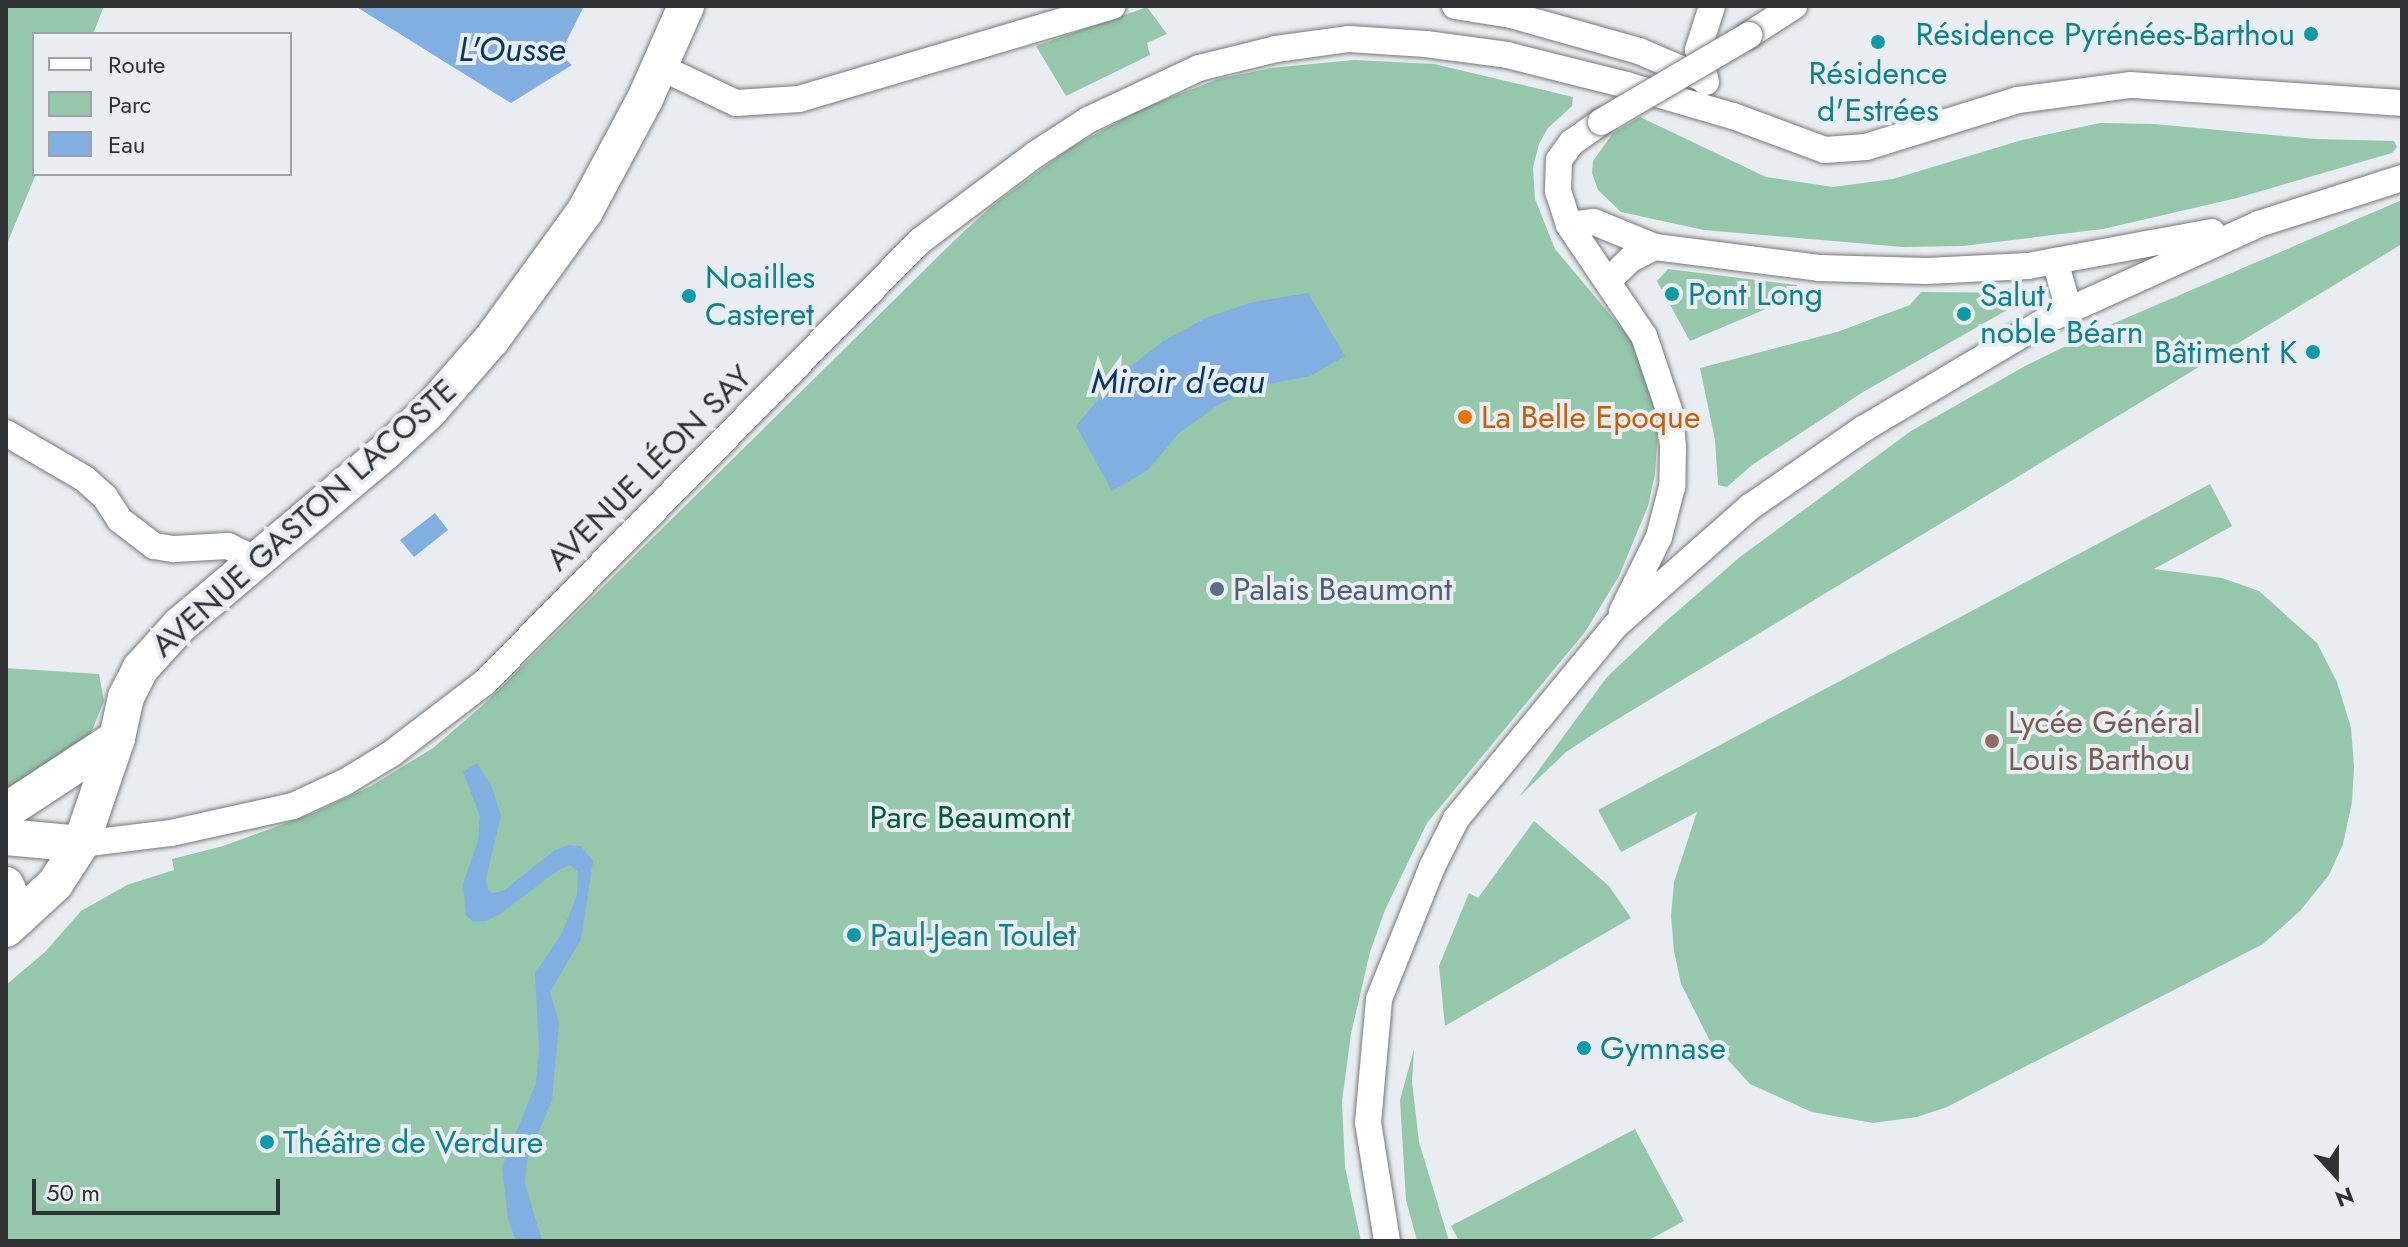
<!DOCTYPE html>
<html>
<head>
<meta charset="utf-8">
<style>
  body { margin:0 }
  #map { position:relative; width:2408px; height:1247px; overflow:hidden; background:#e9ecf0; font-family:Jost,sans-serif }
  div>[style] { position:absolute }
  .green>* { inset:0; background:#95c7aa }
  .water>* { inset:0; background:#81afe2 }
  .roads { filter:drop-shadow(0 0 2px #75787b) drop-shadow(0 0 2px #75787b) }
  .minor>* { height:26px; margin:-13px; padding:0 13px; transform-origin:13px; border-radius:13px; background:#fff }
  .secondary>* { height:36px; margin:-18px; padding:0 18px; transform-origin:18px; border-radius:18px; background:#fff }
  .bridges { filter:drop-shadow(0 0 2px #75787b) drop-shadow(0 0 2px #75787b) }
  .minor-bridge>* { height:26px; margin:-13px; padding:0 13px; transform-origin:13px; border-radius:13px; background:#fff }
  .dots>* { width:22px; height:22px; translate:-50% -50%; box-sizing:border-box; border:4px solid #e9ecf0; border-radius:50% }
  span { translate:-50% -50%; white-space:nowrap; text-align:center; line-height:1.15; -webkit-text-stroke:8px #e9ecf0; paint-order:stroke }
  .culture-label { font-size:32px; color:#0d838f }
  .right { translate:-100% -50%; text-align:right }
  .left { translate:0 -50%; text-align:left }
  .food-label { font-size:32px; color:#c56008 }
  .street-label { font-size:32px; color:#303132 }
  .service-label { font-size:32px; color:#4e5e75 }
  .education-label { font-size:32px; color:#785e54 }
  .park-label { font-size:32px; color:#015c39 }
  .water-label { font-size:34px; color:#043967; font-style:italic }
  .frame { position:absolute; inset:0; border:8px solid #303132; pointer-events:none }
  .legend { position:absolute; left:32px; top:32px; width:260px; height:144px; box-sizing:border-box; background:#e9ecf0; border:2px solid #9fa1a4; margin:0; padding:10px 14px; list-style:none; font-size:24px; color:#303132 }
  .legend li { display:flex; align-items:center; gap:16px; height:40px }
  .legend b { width:40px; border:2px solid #9fa1a4 }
  .north { position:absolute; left:2296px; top:1135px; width:80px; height:80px; -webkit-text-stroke:6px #e9ecf0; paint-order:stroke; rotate:159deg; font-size:22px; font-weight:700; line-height:32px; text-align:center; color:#303132 }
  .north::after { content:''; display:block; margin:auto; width:28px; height:36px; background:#303132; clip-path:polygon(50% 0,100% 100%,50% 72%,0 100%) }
  .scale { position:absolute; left:32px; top:1179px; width:248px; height:36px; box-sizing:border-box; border:4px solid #303132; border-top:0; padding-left:10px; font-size:24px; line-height:28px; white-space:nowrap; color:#303132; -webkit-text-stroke:6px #e9ecf0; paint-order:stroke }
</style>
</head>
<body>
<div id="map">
  <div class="green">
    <div style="clip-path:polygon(6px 6px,104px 6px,93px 34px,34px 34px,36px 174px,6px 246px)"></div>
    <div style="clip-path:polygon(1147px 7px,1167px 34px,1147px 43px,1150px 55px,1066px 96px,1036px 46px)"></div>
    <div style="clip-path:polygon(1354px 60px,1434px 64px,1573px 97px,1572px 106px,1548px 128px,1539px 144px,1533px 167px,1535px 199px,1555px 249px,1633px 342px,1653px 397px,1658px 430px,1655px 474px,1648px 506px,1619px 576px,1585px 632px,1427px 823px,1385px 910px,1370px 952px,1351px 1034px,1342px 1101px,1345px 1167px,1361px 1241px,6px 1241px,6px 985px,45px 952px,81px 911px,127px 885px,174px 870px,172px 859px,223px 846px,316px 812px,371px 786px,433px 748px,483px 705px,959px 236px,992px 206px,1070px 148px,1141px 109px,1218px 79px,1271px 68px)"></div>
    <div style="clip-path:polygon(1640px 117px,1766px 177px,1833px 187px,1893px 179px,2022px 140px,2100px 123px,2154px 124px,2316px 139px,2394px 141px,2397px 147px,2392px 153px,2237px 198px,2103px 229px,1963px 246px,1903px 247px,1704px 230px,1621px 212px,1598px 190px,1592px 173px,1593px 161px,1613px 133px)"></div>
    <div style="clip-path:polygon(2402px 200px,2402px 244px,1598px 731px,1566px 752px,1519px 797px,1607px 677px,1665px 622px,1740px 557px,1911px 431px,2025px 366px,2105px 327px)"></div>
    <div style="clip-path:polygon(1668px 269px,1797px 285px,1799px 295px,1690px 341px,1657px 281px)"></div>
    <div style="clip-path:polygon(1921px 292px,2028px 293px,2023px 301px,1863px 392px,1752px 465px,1727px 487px,1718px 485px,1715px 440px,1700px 368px,1837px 332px,1910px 305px)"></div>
    <div style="clip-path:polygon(2210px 484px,2232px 526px,2154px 569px,2222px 578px,2259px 591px,2317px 643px,2337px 682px,2351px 728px,2354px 766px,2352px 802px,2343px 844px,2329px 875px,2300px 911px,2263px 944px,1947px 1107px,1917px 1117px,1873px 1123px,1812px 1112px,1750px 1084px,1709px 1039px,1681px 984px,1674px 951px,1671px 916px,1674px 882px,1697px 812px,1621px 852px,1598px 810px)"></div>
    <div style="clip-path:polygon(6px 668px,99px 674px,104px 701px,87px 743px,6px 790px)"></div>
    <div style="clip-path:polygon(1534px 821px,1609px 886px,1631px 918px,1445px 1026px,1439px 966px,1469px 893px,1478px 898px)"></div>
    <div style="clip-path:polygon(1414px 1049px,1412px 1082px,1419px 1142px,1449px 1241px,1417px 1241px,1406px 1200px,1400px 1100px)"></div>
    <div style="clip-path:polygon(1635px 1129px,1684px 1221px,1647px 1241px,1459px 1241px,1451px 1226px)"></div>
  </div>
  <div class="water">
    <div style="clip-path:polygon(355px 6px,484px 8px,584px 6px,560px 54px,572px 65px,511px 103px)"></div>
    <div style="clip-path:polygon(1308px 293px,1345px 356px,1310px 376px,1263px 385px,1221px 403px,1179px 433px,1148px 470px,1112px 491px,1076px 426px,1117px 377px,1163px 341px,1208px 317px,1253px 302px)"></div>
    <div style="clip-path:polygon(435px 513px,448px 530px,414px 557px,400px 540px)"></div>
    <div style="clip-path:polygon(477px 763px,492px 787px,501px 816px,486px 878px,488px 890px,492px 893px,503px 891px,555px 850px,568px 845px,581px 846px,593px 861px,581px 939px,550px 992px,559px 1023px,552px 1100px,527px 1160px,525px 1183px,542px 1241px,516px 1241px,508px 1219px,502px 1167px,536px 1083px,539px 1050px,535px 973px,562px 933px,577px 895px,578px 872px,570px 865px,557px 871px,500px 914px,486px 921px,473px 922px,466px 915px,463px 884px,478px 841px,480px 816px,463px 772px)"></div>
  </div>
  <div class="roads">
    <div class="minor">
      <div style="left:1455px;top:6px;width:57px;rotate:9.1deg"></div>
      <div style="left:1511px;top:15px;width:133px;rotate:15.7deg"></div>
      <div style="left:1639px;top:51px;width:69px;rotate:23.2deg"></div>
      <div style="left:1749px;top:35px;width:54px;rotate:-32.8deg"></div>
      <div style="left:660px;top:67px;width:84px;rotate:25.3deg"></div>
      <div style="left:736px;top:103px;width:63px;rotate:-3.6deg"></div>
      <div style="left:799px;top:99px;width:327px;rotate:-16.5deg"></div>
      <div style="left:1706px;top:82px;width:33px;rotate:-104deg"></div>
      <div style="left:1698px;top:50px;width:46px;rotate:-72.3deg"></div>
      <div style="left:1601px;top:122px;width:35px;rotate:145deg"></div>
      <div style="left:1572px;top:142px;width:22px;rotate:126deg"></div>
      <div style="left:1559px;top:160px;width:31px;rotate:92deg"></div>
      <div style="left:1558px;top:191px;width:36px;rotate:72deg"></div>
      <div style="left:1569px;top:225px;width:134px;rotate:56deg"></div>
      <div style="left:1644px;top:336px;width:81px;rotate:71.3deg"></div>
      <div style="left:1670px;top:413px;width:35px;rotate:85deg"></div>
      <div style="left:1673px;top:448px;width:39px;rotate:91deg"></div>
      <div style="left:1672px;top:487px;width:52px;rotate:104.6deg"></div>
      <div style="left:1659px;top:537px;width:84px;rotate:116.3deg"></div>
      <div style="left:1569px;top:225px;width:25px;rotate:-7deg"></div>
      <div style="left:1594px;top:222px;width:66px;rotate:22.3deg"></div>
      <div style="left:2055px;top:261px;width:51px;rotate:74.1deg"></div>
      <div style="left:1609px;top:280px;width:30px;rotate:-44deg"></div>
      <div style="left:1631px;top:259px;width:27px;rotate:-27deg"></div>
      <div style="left:1655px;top:247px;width:165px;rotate:7.3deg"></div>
      <div style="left:1819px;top:268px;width:108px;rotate:1.6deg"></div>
      <div style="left:1927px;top:271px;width:101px;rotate:-2.8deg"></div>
      <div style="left:2028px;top:266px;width:187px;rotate:-10.5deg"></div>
      <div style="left:6px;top:433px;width:91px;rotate:30.2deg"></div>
      <div style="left:85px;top:479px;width:27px;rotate:42deg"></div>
      <div style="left:105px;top:497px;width:27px;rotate:57deg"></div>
      <div style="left:120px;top:520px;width:43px;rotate:37.4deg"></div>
      <div style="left:154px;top:546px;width:20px;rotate:9deg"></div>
      <div style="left:174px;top:549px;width:54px;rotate:-3.2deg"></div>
      <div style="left:228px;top:546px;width:34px;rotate:26deg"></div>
      <div style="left:81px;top:844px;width:91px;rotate:-7deg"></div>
      <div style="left:171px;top:833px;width:125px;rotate:-12.5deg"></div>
      <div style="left:293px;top:806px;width:57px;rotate:-24.8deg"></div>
      <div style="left:345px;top:782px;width:54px;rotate:-31.3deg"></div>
      <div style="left:391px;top:754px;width:117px;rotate:-37.4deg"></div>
      <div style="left:484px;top:683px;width:621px;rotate:-45.39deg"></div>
      <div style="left:920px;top:241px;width:145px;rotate:-36.9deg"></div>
      <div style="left:1036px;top:154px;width:62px;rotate:-33.2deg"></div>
      <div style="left:1088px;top:120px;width:123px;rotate:-25.1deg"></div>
      <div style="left:1199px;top:68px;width:79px;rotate:-13.9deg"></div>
      <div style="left:1276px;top:49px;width:74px;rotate:-7.8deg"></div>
      <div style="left:1349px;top:39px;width:77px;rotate:3.7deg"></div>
      <div style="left:1426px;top:44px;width:82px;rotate:7.7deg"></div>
      <div style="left:1507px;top:55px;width:123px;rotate:14.1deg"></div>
      <div style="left:1626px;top:85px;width:111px;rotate:16.2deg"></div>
      <div style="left:1733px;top:116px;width:98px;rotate:20.3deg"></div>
      <div style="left:1825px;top:150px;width:41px;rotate:-4.2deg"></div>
      <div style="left:1866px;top:147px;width:159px;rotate:-17.2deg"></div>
      <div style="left:2018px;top:100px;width:114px;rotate:-7.6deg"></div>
      <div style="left:2131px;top:85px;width:272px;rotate:3.8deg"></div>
      <div style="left:1387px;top:1241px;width:120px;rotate:-99.1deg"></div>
      <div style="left:1368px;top:1123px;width:124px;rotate:-84.9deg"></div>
      <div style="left:1379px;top:999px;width:142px;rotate:-68.1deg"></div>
      <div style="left:1432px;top:867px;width:54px;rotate:-63.4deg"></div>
      <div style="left:1456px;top:819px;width:250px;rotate:-50.5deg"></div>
      <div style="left:1615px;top:626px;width:180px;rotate:-41.4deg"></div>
      <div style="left:1750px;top:507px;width:137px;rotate:-34.6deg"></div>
      <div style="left:1863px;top:429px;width:212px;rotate:-30.7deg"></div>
      <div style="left:2045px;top:321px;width:235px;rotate:-24.4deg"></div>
      <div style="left:2259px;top:224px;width:150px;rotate:-17.8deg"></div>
    </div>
    <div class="secondary">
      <div style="left:6px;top:811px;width:133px;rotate:-33.3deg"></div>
      <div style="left:6px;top:837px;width:75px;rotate:5.3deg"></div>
      <div style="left:6px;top:885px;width:35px;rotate:68deg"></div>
      <div style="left:6px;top:929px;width:67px;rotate:-42.6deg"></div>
      <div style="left:55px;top:884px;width:48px;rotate:-57deg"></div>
      <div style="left:81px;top:844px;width:112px;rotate:-71.2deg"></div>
      <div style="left:117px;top:738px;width:42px;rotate:-77.6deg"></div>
      <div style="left:126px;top:697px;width:33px;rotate:-63deg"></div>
      <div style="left:141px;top:668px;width:58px;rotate:-47.8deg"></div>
      <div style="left:180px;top:625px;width:268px;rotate:-40.2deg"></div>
      <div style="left:385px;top:452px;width:62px;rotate:-43deg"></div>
      <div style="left:430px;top:410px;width:94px;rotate:-48.9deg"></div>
      <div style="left:492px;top:339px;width:158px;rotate:-54deg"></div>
      <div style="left:585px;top:211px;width:127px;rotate:-61.8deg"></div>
      <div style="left:645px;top:99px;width:102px;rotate:-66.2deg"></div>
    </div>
  </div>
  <div class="bridges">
    <div class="minor-bridge">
      <div style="left:1601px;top:122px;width:172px;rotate:-30.4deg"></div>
    </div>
  </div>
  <div class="dots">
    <div style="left:2311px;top:34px;background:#0f9aa8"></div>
    <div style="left:1878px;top:42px;background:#0f9aa8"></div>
    <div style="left:1672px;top:294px;background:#0f9aa8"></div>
    <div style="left:689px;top:296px;background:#0f9aa8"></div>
    <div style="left:1964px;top:314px;background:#0f9aa8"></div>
    <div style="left:2313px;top:352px;background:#0f9aa8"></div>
    <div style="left:1465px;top:417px;background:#e8710a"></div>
    <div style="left:1217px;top:589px;background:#5c6f8a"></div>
    <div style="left:1992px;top:741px;background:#8d6e63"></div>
    <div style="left:854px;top:935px;background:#0f9aa8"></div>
    <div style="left:1584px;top:1048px;background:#0f9aa8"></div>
    <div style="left:267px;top:1142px;background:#0f9aa8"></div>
  </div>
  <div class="culture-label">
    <span class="right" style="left:2295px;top:34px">Résidence Pyrénées-Barthou</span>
    <span style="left:1878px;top:92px">Résidence<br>d'Estrées</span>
    <span class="left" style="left:705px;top:296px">Noailles<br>Casteret</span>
    <span class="left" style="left:1688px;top:294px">Pont Long</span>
    <span class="left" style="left:1980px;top:314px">Salut,<br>noble Béarn</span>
    <span class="right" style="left:2297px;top:352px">Bâtiment K</span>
    <span class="left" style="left:870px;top:935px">Paul-Jean Toulet</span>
    <span class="left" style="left:1600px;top:1048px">Gymnase</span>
    <span class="left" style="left:283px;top:1142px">Théâtre de Verdure</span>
  </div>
  <div class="food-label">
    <span class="left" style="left:1481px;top:417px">La Belle Epoque</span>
  </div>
  <div class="street-label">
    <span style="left:649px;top:468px;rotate:-45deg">AVENUE LÉON SAY</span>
    <span style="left:304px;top:518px;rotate:-42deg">AVENUE GASTON LACOSTE</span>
  </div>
  <div class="service-label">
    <span class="left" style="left:1233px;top:589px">Palais Beaumont</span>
  </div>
  <div class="education-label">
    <span class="left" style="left:2008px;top:741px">Lycée Général<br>Louis Barthou</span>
  </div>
  <div class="park-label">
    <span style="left:970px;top:817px">Parc Beaumont</span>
  </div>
  <div class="water-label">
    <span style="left:512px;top:50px">L'Ousse</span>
    <span style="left:1178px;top:382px">Miroir d'eau</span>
  </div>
  <div class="frame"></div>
  <ul class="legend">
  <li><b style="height:10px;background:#fff"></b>Route</li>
  <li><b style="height:22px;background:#95c7aa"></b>Parc</li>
  <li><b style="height:22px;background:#81afe2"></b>Eau</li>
  </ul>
  <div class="north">N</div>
  <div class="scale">50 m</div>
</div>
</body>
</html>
